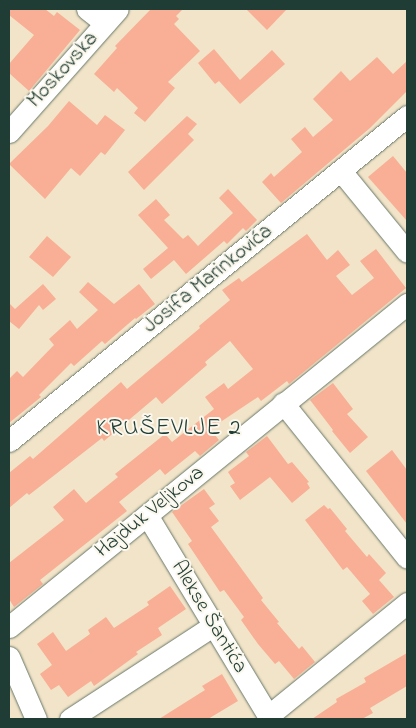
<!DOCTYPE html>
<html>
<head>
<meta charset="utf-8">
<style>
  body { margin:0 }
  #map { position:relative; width:416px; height:728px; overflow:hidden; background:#f1e4c8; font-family:"Indie Flower",sans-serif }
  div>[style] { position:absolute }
  .building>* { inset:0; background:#f8af95 }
  .roads { filter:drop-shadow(0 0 1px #687768) drop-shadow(0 0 1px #687768) }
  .minor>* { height:21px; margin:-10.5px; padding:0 10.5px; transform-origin:10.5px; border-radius:10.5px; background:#fff }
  span { translate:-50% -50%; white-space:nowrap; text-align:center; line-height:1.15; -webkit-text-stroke:4px #fbf7ec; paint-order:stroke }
  .street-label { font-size:21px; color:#1f3d34 }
  .quarter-label { font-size:24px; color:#1f3d34; letter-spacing:1px }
  .frame { position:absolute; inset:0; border:10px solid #1f3d34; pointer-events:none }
</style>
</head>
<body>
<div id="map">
  <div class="building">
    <div style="clip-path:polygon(9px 9px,45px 9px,54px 16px,57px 12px,80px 30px,29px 91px,9px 73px,9px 64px,34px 35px,9px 15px)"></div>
    <div style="clip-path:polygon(151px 9px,183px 9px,176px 16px,179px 19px,174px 24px,200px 51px,168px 82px,175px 88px,145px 122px,134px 113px,138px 108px,117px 88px,114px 92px,94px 74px,117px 48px,115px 46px)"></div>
    <div style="clip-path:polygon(246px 9px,287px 9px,267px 30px)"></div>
    <div style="clip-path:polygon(214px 49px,240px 80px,272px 50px,285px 64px,240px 104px,219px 81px,215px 84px,198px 63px)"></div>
    <div style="clip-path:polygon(377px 57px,393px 74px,407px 61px,407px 91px,370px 128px,281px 203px,262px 182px,271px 173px,274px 177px,302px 152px,291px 139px,305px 127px,313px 137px,333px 120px,313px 99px,341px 71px,350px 81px)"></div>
    <div style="clip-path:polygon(69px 101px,97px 125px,105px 115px,125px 130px,105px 155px,101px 152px,80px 176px,71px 168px,45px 199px,9px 164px,48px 126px)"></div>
    <div style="clip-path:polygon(187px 116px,197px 124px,188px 134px,194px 140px,144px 190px,128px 172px)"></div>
    <div style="clip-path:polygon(393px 156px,407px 173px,407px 221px,368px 177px)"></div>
    <div style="clip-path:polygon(228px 189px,257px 220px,246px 231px,243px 228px,227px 244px,224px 241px,186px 274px,174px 260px,151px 279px,143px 269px,168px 248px,138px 215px,156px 199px,170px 215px,164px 220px,183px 239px,188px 235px,198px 246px,233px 213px,219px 198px)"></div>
    <div style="clip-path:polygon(307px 234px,327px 260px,338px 250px,350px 265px,336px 276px,352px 295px,374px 278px,360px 261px,376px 249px,406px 288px,289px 384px,287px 381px,261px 401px,258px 397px,210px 429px,219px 440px,200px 456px,195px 451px,165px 475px,160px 469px,119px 502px,127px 511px,40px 580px,43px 584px,14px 607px,9px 599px,9px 563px,64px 520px,53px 507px,74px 489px,86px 503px,118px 477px,115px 474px,165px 434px,172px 442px,214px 409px,205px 397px,224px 383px,228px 389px,253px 369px,230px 341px,205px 362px,207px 365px,162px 404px,156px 397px,104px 441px,102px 438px,29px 495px,27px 493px,9px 508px,9px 473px,30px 456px,33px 459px,121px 382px,127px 389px,200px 328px,199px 326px,230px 300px,222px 290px,239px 278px,242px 282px)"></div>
    <div style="clip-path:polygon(47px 236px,71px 257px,53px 277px,29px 257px)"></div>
    <div style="clip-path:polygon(88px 282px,114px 304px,139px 284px,155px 304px,136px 319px,135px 318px,105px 344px,102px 341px,74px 366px,71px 363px,39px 395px,41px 397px,9px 423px,9px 379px,17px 371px,23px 377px,54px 345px,49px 339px,70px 320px,77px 329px,98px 310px,79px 292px)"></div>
    <div style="clip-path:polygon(43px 284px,56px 299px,43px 310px,39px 305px,19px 329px,9px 321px,9px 303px,15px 309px)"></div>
    <div style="clip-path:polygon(333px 383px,353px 409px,347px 414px,368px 437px,350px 453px,332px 431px,333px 430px,310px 400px)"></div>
    <div style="clip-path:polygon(267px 436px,288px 464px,292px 462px,309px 482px,307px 483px,310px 488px,292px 503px,270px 477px,240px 500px,230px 486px,235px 483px,228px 472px,249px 456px,246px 452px)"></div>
    <div style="clip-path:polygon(392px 450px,407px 470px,407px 524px,366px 471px)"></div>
    <div style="clip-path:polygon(204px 489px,215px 504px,209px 508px,219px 521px,211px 527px,263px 598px,261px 600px,279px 622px,277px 623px,299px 649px,302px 646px,315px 662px,294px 679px,279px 661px,275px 664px,258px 644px,241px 620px,244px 617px,224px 590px,220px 592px,188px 544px,192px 541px,172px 512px)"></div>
    <div style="clip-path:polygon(324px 505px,328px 509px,330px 508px,347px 529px,345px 531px,367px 557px,369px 554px,386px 573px,379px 580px,394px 597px,373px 614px,362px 601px,370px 594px,347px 567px,343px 570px,305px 520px)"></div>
    <div style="clip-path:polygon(170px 586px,186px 609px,158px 628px,162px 635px,136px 652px,138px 654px,94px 686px,91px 681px,68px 697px,59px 685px,51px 690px,40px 674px,52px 665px,37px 644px,53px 632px,66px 651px,90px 634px,88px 630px,106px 617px,114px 628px,149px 605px,147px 602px)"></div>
    <div style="clip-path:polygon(407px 653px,407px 686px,370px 708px,373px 713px,362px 719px,312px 719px,337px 702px,336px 699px,366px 682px,364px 678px)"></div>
    <div style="clip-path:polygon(222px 674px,238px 701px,208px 719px,159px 719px,205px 690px,202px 686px)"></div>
  </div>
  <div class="roads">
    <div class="minor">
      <div style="left:87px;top:9px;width:23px;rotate:38deg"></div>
      <div style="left:9px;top:132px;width:164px;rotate:-48.5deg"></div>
      <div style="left:341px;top:171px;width:104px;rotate:50.8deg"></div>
      <div style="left:283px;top:403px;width:198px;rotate:51.3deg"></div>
      <div style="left:9px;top:441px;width:514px;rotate:-39.23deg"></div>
      <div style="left:147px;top:515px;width:238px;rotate:58.9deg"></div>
      <div style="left:9px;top:627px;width:513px;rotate:-39.06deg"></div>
      <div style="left:9px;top:657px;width:68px;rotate:66.5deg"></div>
      <div style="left:268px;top:716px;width:179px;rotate:-39.1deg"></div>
      <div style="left:70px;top:719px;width:172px;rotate:-33.1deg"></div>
    </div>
  </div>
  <div class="street-label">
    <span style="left:63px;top:70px;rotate:-48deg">Moskovska</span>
    <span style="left:208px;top:279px;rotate:-39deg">Josifa Marinkovića</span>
    <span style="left:150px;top:512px;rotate:-39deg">Hajduk Veljkova</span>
    <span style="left:209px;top:617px;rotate:59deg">Alekse Šantića</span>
  </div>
  <div class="quarter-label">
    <span style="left:169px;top:429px">KRUŠEVLJE 2</span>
  </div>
  <div class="frame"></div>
</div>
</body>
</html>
